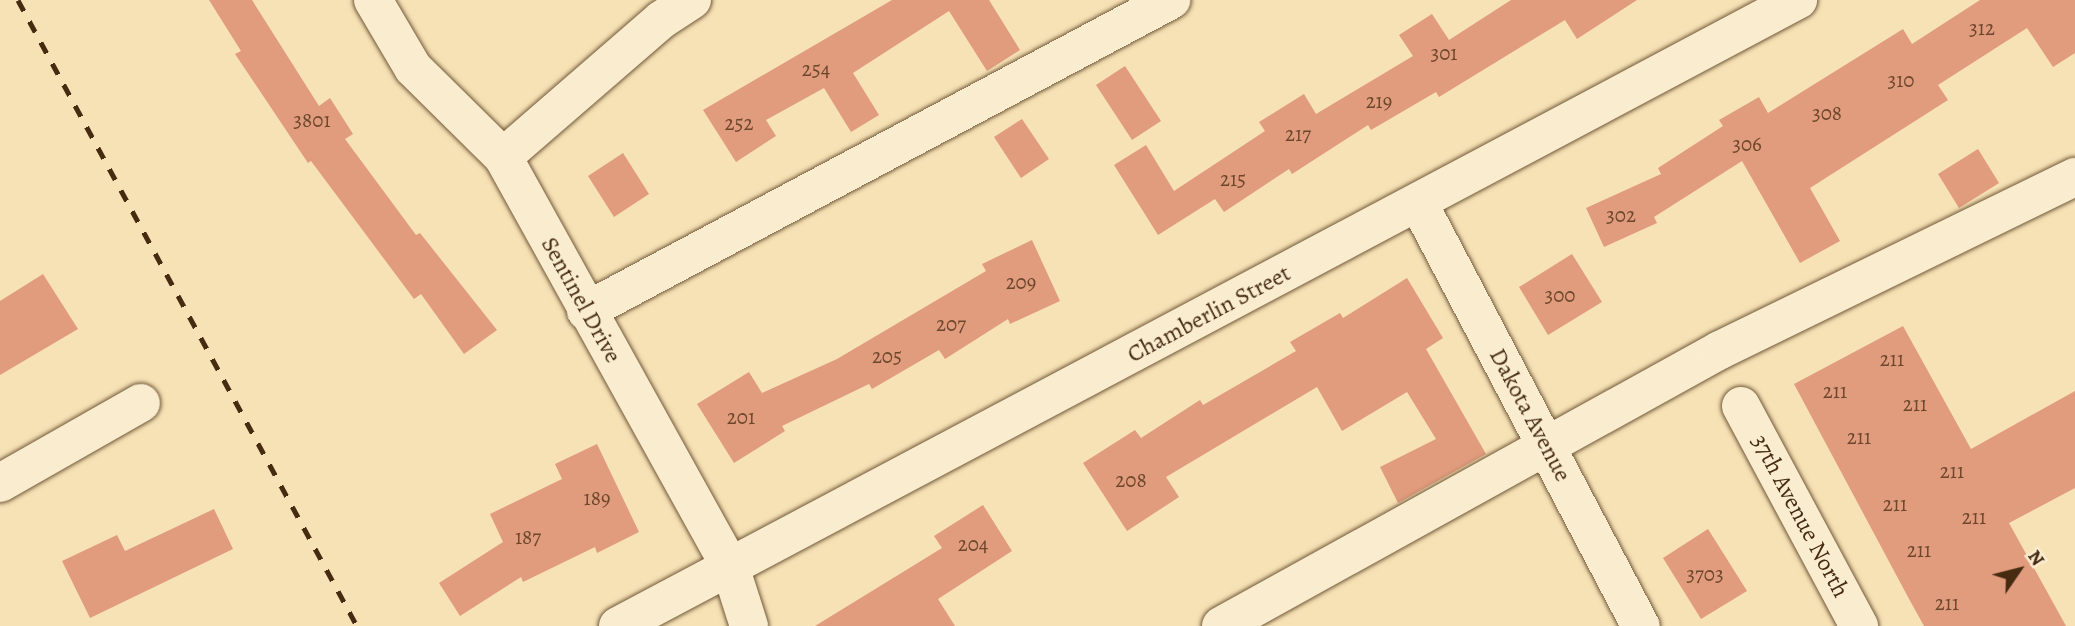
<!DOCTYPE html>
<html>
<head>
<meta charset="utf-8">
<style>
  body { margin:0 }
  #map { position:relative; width:2075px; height:626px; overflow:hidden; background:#f7e2b5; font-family:Alegreya,serif }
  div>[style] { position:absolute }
  .building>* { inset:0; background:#e19b7d }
  .roads { filter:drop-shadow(0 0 2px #72593a) drop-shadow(0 0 2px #72593a) }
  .minor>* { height:38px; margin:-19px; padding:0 19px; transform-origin:19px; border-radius:19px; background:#faeccf }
  .rail>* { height:5px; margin-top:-2.5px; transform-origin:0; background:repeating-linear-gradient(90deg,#462b11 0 12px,transparent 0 24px) }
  span { translate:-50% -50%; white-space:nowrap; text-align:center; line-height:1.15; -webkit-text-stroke:6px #faeccf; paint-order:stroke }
  .number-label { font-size:21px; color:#6d472c }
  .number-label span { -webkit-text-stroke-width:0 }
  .street-label { font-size:24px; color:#462b11 }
  .north { position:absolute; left:1984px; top:535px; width:70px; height:70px; -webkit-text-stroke:5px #faeccf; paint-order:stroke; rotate:55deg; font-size:19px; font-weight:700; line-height:28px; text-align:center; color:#462b11 }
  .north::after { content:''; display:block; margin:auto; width:24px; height:32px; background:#462b11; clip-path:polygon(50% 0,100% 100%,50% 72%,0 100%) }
</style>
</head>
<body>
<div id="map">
  <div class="building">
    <div style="clip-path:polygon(209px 0,252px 0,319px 106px,330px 98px,353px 134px,345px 139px,416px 235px,420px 233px,497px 330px,464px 354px,421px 294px,414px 299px,311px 161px,308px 163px,235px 54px,241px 51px)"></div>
    <div style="clip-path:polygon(892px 0,989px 0,1020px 50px,987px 71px,949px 11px,853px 73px,879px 115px,851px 132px,824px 88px,766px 120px,776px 136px,736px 162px,703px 110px)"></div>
    <div style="clip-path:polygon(1511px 0,1637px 0,1577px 39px,1565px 20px,1439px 97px,1436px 92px,1371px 130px,1368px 125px,1292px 174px,1289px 169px,1224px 212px,1215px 199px,1158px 235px,1114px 165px,1146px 145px,1174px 191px,1265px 131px,1259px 122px,1304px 94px,1316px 114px,1413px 56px,1399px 35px,1432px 14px,1449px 40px)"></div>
    <div style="clip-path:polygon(1980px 0,2075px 0,2075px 53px,2053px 67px,2027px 28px,1938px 85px,1948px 100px,1810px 188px,1840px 241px,1800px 263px,1742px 161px,1654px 217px,1657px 223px,1604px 247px,1586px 208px,1661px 174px,1658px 168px,1723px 126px,1719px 120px,1759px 97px,1768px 113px,1903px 29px,1912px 44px)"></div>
    <div style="clip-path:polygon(1125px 66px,1161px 121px,1132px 140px,1096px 85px)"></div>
    <div style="clip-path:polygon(1022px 119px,1049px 159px,1021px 178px,994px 137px)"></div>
    <div style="clip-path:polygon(1978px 149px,1999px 183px,1959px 208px,1938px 174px)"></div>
    <div style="clip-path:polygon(623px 153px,649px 194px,614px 217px,588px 176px)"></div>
    <div style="clip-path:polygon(1032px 240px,1060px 301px,1010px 324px,1008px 319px,945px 359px,939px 350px,872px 389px,869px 384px,782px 426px,785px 431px,734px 463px,697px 404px,749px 372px,762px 393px,837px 359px,986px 271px,982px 264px)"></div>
    <div style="clip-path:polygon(1572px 254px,1602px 302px,1548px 335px,1519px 287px)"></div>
    <div style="clip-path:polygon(43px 274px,78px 329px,0 375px,0 301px)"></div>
    <div style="clip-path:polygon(1407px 278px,1443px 338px,1426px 349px,1486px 454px,1398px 503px,1380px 467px,1436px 439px,1407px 392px,1342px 431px,1317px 387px,1166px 477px,1179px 497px,1127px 531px,1083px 463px,1135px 430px,1141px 438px,1200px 400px,1203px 405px,1296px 351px,1290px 342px,1340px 313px,1343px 318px)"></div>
    <div style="clip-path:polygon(1903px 326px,1971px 449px,2075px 391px,2075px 488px,2009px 523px,2066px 626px,1924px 626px,1908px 597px,1794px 384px)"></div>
    <div style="clip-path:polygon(597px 444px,639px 532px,597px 553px,595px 547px,523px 582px,521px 577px,460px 616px,439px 583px,503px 542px,490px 514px,562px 479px,555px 464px)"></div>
    <div style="clip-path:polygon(983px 505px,1012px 551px,938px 599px,955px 626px,815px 626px,942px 548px,934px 536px)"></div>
    <div style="clip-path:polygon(214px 509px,233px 549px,90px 618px,62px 561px,117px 535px,125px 551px)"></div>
    <div style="clip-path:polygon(1708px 529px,1747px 591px,1701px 619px,1663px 558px)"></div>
  </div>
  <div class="roads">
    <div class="minor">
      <div style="left:373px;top:0;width:79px;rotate:59.5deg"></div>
      <div style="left:413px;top:68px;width:127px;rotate:44.7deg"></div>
      <div style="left:503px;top:157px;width:468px;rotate:61deg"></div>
      <div style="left:730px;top:566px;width:63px;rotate:72.4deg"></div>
      <div style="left:503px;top:157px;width:209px;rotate:-40.9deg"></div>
      <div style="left:661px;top:20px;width:37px;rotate:-33deg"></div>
      <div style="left:1419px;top:204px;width:477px;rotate:62.3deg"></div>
      <div style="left:586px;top:311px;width:663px;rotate:-28deg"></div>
      <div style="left:1741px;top:406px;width:250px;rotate:61.8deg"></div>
      <div style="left:0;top:483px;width:162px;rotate:-29.6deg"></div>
      <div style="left:618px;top:626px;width:1336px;rotate:-27.95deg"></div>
      <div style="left:1221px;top:626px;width:570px;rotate:-28.95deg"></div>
      <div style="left:1720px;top:350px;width:395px;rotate:-26deg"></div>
    </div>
  </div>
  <div class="rail">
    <div style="left:18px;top:0;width:712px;rotate:61.56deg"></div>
  </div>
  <div class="number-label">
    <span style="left:1982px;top:28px">312</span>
    <span style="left:1444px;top:53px">301</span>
    <span style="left:816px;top:69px">254</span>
    <span style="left:1901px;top:80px">310</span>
    <span style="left:1379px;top:101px">219</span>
    <span style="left:1827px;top:113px">308</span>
    <span style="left:312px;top:120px">3801</span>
    <span style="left:739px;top:123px">252</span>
    <span style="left:1298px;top:134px">217</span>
    <span style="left:1747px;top:144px">306</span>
    <span style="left:1233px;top:179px">215</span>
    <span style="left:1621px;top:215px">302</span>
    <span style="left:1021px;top:282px">209</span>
    <span style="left:1560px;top:295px">300</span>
    <span style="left:951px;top:324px">207</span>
    <span style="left:887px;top:356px">205</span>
    <span style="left:1892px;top:359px">211</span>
    <span style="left:1835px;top:391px">211</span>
    <span style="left:1915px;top:404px">211</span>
    <span style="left:741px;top:417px">201</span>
    <span style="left:1859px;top:437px">211</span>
    <span style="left:1952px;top:471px">211</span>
    <span style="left:1131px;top:480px">208</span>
    <span style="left:597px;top:498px">189</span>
    <span style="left:1895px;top:504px">211</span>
    <span style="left:1974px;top:517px">211</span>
    <span style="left:528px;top:537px">187</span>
    <span style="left:973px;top:544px">204</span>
    <span style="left:1919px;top:550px">211</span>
    <span style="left:1705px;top:574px">3703</span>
    <span style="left:1947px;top:603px">211</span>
  </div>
  <div class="street-label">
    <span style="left:581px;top:300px;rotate:61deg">Sentinel Drive</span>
    <span style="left:1209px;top:314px;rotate:-28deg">Chamberlin Street</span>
    <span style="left:1530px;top:415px;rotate:62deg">Dakota Avenue</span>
    <span style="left:1800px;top:516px;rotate:62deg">37th Avenue North</span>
  </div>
  <div class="north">N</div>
</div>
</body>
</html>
